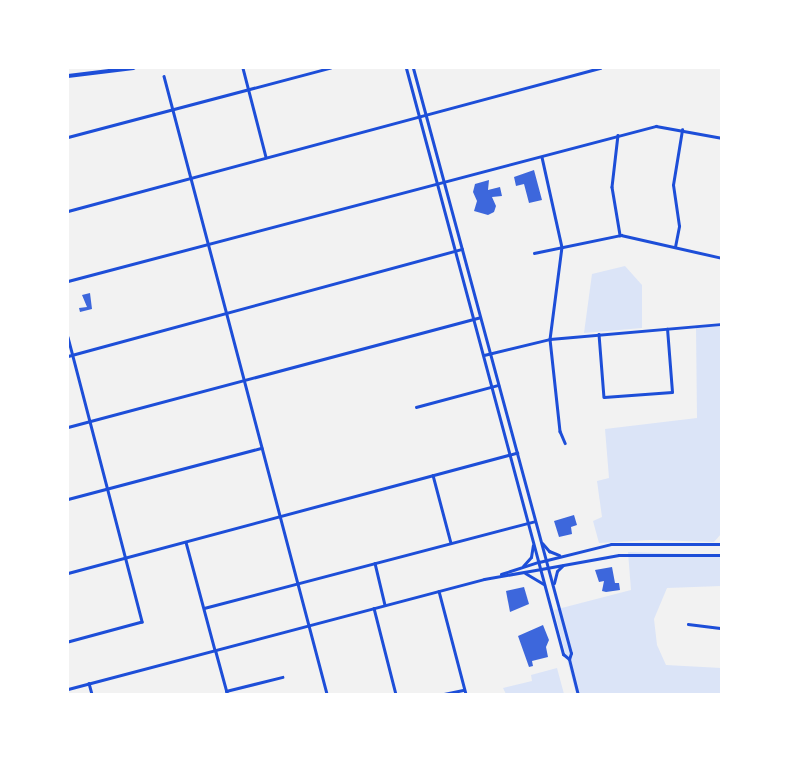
<!DOCTYPE html>
<html>
<head>
<meta charset="utf-8">
<style>
  body { margin:0 }
  #map { position:relative; width:789px; height:762px; overflow:hidden; background:#f2f2f2; font-family:Arial,sans-serif }
  div>[style] { position:absolute }
  .green>* { inset:0; background:#dbe4f7 }
  .building>* { inset:0; background:#3d67dc }
  .minor>* { height:2.5px; margin:-1.25px; padding:0 1.25px; transform-origin:1.25px; border-radius:1.25px; background:#1d4ed8 }
  .tertiary>* { height:3px; margin:-1.5px; padding:0 1.5px; transform-origin:1.5px; border-radius:1.5px; background:#1d4ed8 }
  .secondary>* { height:3px; margin:-1.5px; padding:0 1.5px; transform-origin:1.5px; border-radius:1.5px; background:#1d4ed8 }
  .trunk>* { height:4px; margin:-2px; padding:0 2px; transform-origin:2px; border-radius:2px; background:#1d4ed8 }
  span { translate:-50% -50%; white-space:nowrap; text-align:center; line-height:1.15; -webkit-text-stroke:5px #fff; paint-order:stroke }
  .frame { position:absolute; inset:0; border:69px solid #fff; pointer-events:none }
</style>
</head>
<body>
<div id="map">
  <div class="green">
    <div style="clip-path:polygon(625px 266px,642px 285px,642px 328px,584px 333px,592px 274px)"></div>
    <div style="clip-path:polygon(721px 326px,721px 534px,714px 542px,651px 540px,599px 543px,593px 521px,602px 517px,597px 481px,609px 478px,605px 429px,697px 418px,696px 328px)"></div>
    <div style="clip-path:polygon(628px 552px,721px 555px,721px 586px,667px 588px,654px 619px,657px 645px,666px 665px,721px 668px,721px 694px,576px 694px,554px 610px,631px 590px)"></div>
    <div style="clip-path:polygon(557px 668px,564px 694px,506px 694px,503px 688px,532px 681px,531px 675px)"></div>
  </div>
  <div class="building">
    <div style="clip-path:polygon(534px 170px,542px 200px,529px 203px,524px 184px,516px 186px,514px 177px)"></div>
    <div style="clip-path:polygon(489px 180px,488px 190px,500px 187px,502px 196px,492px 197px,496px 206px,494px 212px,488px 215px,474px 211px,477px 201px,473px 192px,475px 184px)"></div>
    <div style="clip-path:polygon(90px 293px,92px 309px,80px 312px,79px 308px,87px 307px,82px 295px)"></div>
    <div style="clip-path:polygon(574px 515px,577px 525px,571px 527px,572px 534px,559px 537px,554px 521px)"></div>
    <div style="clip-path:polygon(612px 567px,615px 583px,619px 583px,620px 590px,606px 592px,602px 591px,604px 581px,599px 582px,595px 570px)"></div>
    <div style="clip-path:polygon(524px 587px,529px 604px,510px 612px,506px 591px)"></div>
    <div style="clip-path:polygon(543px 625px,549px 640px,546px 647px,548px 657px,532px 661px,533px 666px,529px 667px,518px 636px)"></div>
  </div>
  <div class="minor">
    <div style="left:243px;top:68px;width:92px;rotate:75.5deg"></div>
    <div style="left:164px;top:76px;width:639px;rotate:75.22deg"></div>
    <div style="left:618px;top:135px;width:52px;rotate:96.6deg"></div>
    <div style="left:612px;top:187px;width:49px;rotate:80.5deg"></div>
    <div style="left:68px;top:137px;width:271px;rotate:-14.8deg"></div>
    <div style="left:542px;top:157px;width:92px;rotate:77.5deg"></div>
    <div style="left:562px;top:247px;width:93px;rotate:97.4deg"></div>
    <div style="left:550px;top:339px;width:93px;rotate:83.8deg"></div>
    <div style="left:560px;top:431px;width:13px;rotate:67deg"></div>
    <div style="left:68px;top:211px;width:551px;rotate:-15.05deg"></div>
    <div style="left:675px;top:247px;width:21px;rotate:-79deg"></div>
    <div style="left:679px;top:226px;width:41px;rotate:-98.3deg"></div>
    <div style="left:673px;top:185px;width:56px;rotate:-80.7deg"></div>
    <div style="left:534px;top:253px;width:89px;rotate:-11.7deg"></div>
    <div style="left:621px;top:235px;width:104px;rotate:12.8deg"></div>
    <div style="left:68px;top:281px;width:608px;rotate:-14.77deg"></div>
    <div style="left:656px;top:126px;width:67px;rotate:10.3deg"></div>
    <div style="left:599px;top:334px;width:63px;rotate:85.5deg"></div>
    <div style="left:604px;top:397px;width:68px;rotate:-4.2deg"></div>
    <div style="left:672px;top:392px;width:63px;rotate:-94.5deg"></div>
    <div style="left:68px;top:337px;width:294px;rotate:75.4deg"></div>
    <div style="left:142px;top:622px;width:77px;rotate:164.9deg"></div>
    <div style="left:484px;top:355px;width:68px;rotate:-13.6deg"></div>
    <div style="left:550px;top:339px;width:173px;rotate:-5deg"></div>
    <div style="left:68px;top:356px;width:408px;rotate:-15.2deg"></div>
    <div style="left:416px;top:407px;width:85px;rotate:-15deg"></div>
    <div style="left:68px;top:427px;width:426px;rotate:-14.9deg"></div>
    <div style="left:433px;top:475px;width:70px;rotate:75.2deg"></div>
    <div style="left:68px;top:499px;width:200px;rotate:-14.8deg"></div>
    <div style="left:186px;top:542px;width:112px;rotate:75deg"></div>
    <div style="left:375px;top:563px;width:43px;rotate:76.6deg"></div>
    <div style="left:68px;top:573px;width:465px;rotate:-15deg"></div>
    <div style="left:439px;top:591px;width:106px;rotate:75.3deg"></div>
    <div style="left:204px;top:608px;width:342px;rotate:-14.7deg"></div>
    <div style="left:374px;top:608px;width:89px;rotate:75.7deg"></div>
    <div style="left:688px;top:624px;width:34px;rotate:7deg"></div>
    <div style="left:89px;top:683px;width:11px;rotate:75deg"></div>
    <div style="left:226px;top:691px;width:58px;rotate:-14deg"></div>
    <div style="left:444px;top:694px;width:19px;rotate:-12deg"></div>
  </div>
  <div class="tertiary">
    <div style="left:501px;top:574px;width:40px;rotate:-18deg"></div>
    <div style="left:215px;top:650px;width:46px;rotate:74.7deg"></div>
    <div style="left:68px;top:689px;width:430px;rotate:-14.8deg"></div>
    <div style="left:484px;top:579px;width:58px;rotate:-10deg"></div>
  </div>
  <div class="secondary">
    <div style="left:406px;top:68px;width:607px;rotate:75deg"></div>
    <div style="left:563px;top:654px;width:8px;rotate:40deg"></div>
    <div style="left:413px;top:68px;width:606px;rotate:74.89deg"></div>
    <div style="left:571px;top:653px;width:6px;rotate:108deg"></div>
    <div style="left:569px;top:659px;width:36px;rotate:76deg"></div>
    <div style="left:542px;top:543px;width:11px;rotate:49deg"></div>
    <div style="left:549px;top:551px;width:11px;rotate:22deg"></div>
    <div style="left:539px;top:562px;width:74px;rotate:-14deg"></div>
    <div style="left:611px;top:544px;width:111px"></div>
    <div style="left:523px;top:566px;width:12px;rotate:-48deg"></div>
    <div style="left:531px;top:557px;width:12px;rotate:-81deg"></div>
    <div style="left:541px;top:569px;width:79px;rotate:-10.2deg"></div>
    <div style="left:619px;top:555px;width:103px"></div>
    <div style="left:525px;top:573px;width:21px;rotate:31deg"></div>
    <div style="left:554px;top:583px;width:12px;rotate:-76deg"></div>
    <div style="left:557px;top:571px;width:8px;rotate:-45deg"></div>
  </div>
  <div class="trunk">
    <div style="left:68px;top:76px;width:66px;rotate:-6.9deg"></div>
  </div>
  <div class="frame"></div>
</div>
</body>
</html>
